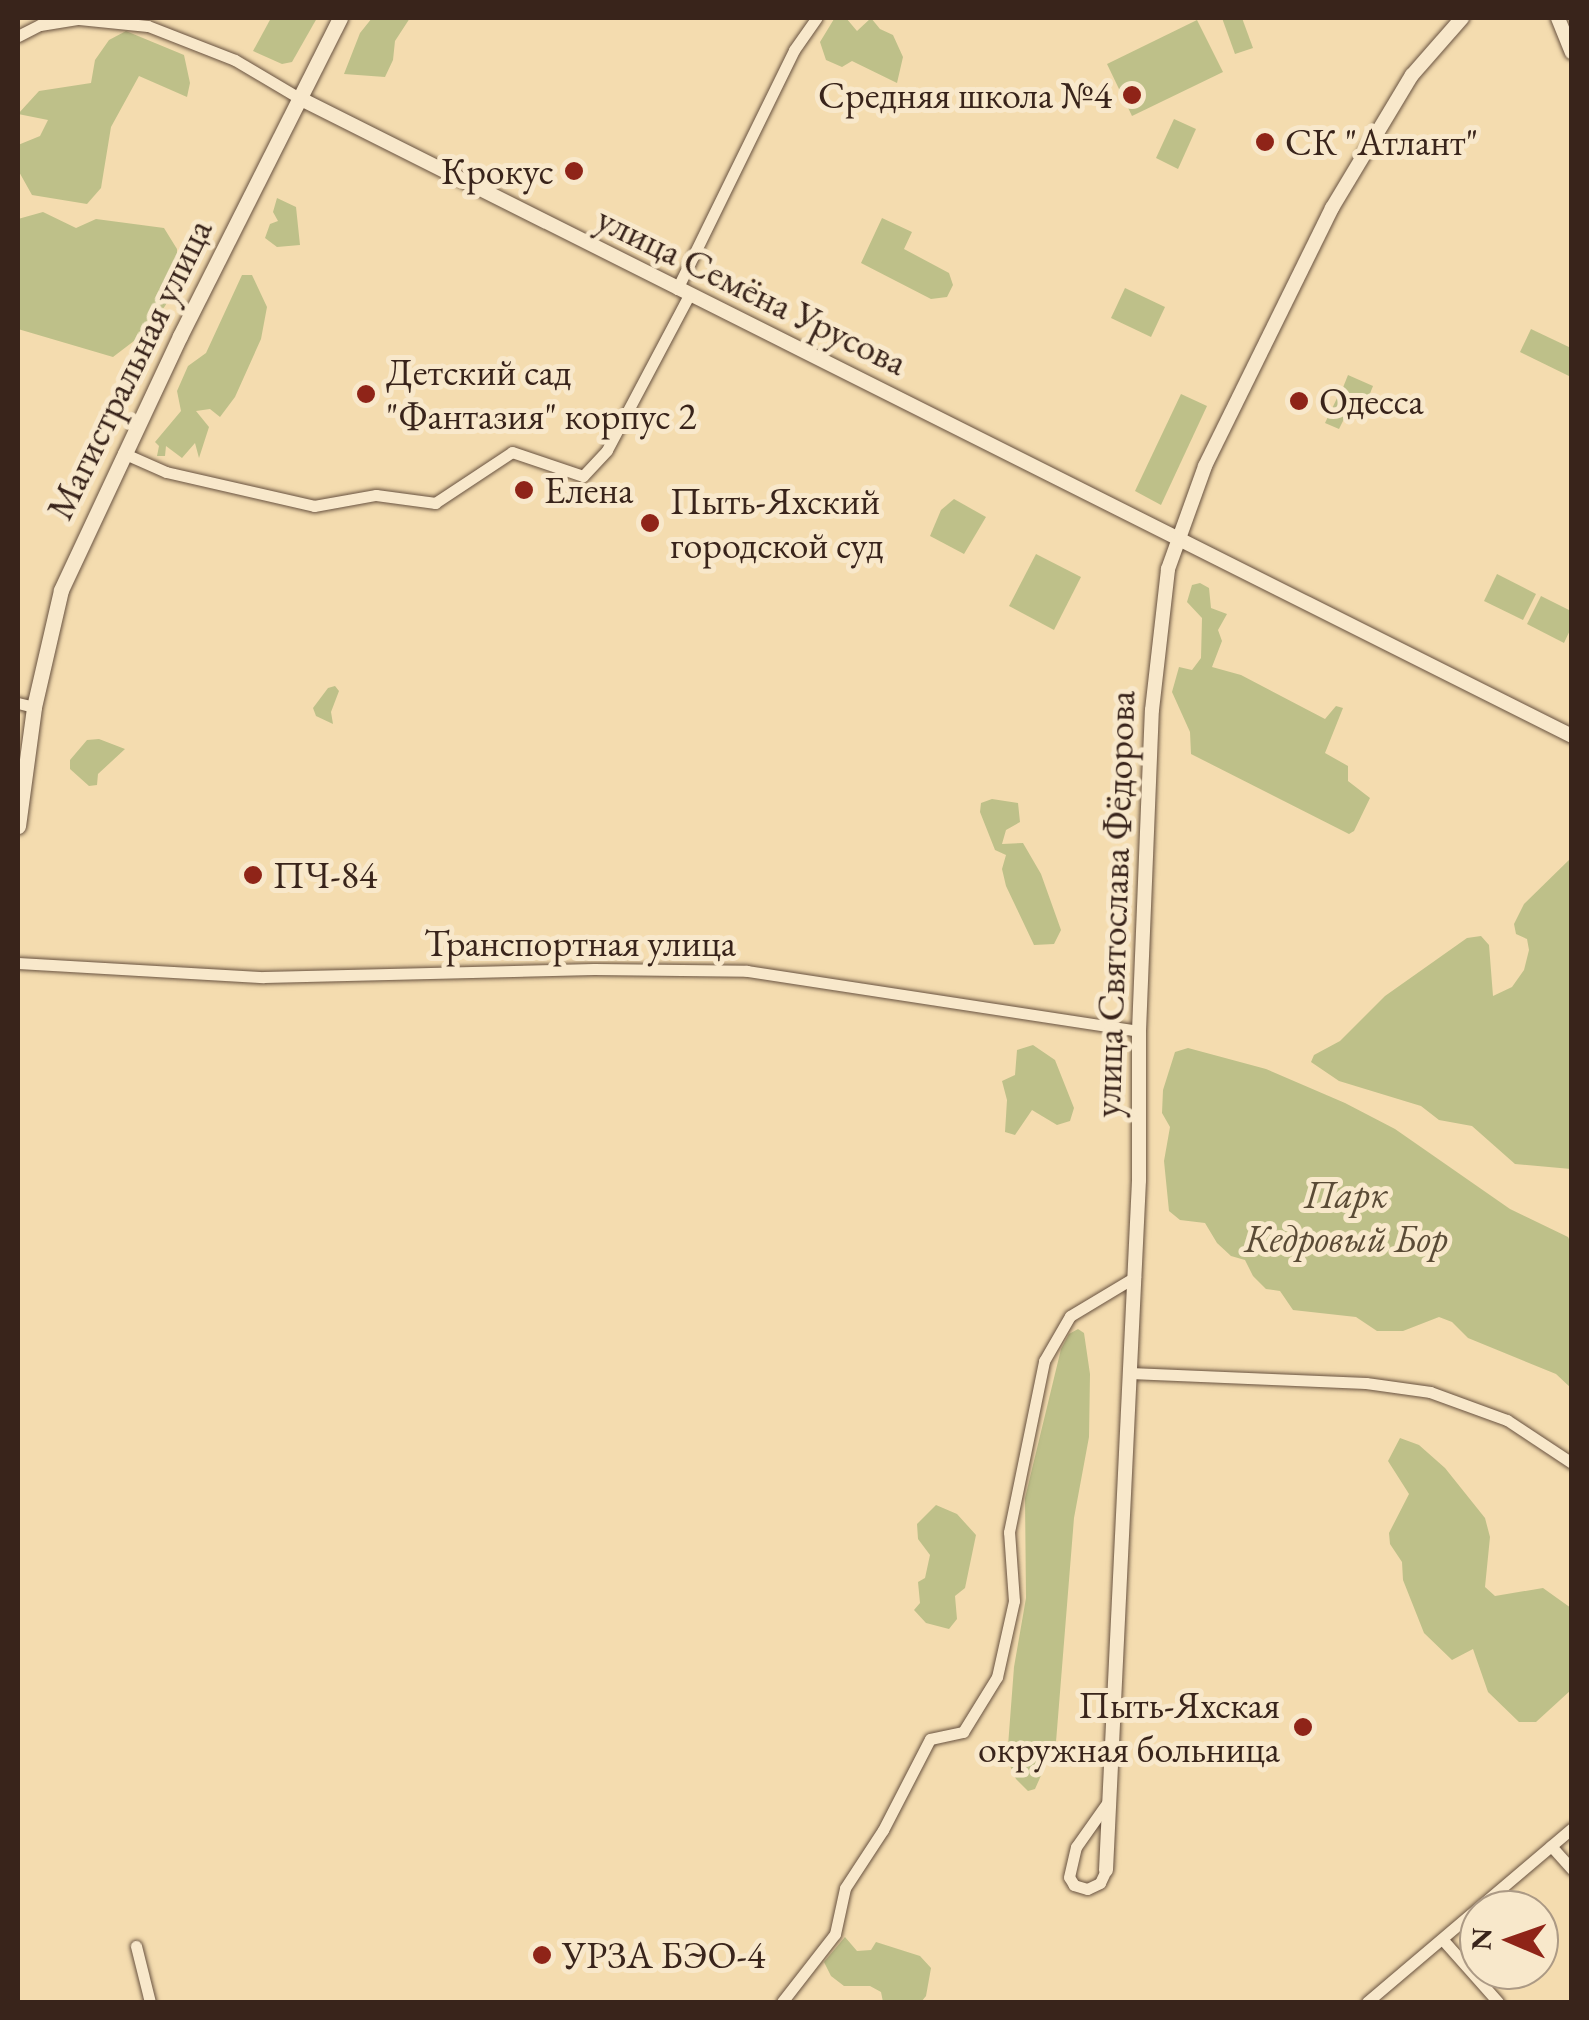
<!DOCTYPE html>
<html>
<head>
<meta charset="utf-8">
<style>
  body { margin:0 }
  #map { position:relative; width:1589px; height:2020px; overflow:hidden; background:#f4dcaf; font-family:"EB Garamond",serif }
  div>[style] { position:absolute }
  .green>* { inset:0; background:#bec089 }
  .roads { filter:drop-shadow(0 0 2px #685240) drop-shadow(0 0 2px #685240) }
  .minor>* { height:11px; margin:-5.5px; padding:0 5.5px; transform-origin:5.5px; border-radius:5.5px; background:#f8e8cb }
  .tertiary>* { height:14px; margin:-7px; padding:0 7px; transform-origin:7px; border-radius:7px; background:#f8e8cb }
  .secondary>* { height:15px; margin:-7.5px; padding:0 7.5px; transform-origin:7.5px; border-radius:7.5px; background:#f8e8cb }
  .dots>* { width:28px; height:28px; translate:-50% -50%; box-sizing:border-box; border:5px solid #f8e8cb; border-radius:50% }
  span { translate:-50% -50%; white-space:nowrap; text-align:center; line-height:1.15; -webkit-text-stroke:10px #f8e8cb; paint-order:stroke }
  .poi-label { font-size:38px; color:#39241b }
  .right { translate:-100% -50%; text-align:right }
  .left { translate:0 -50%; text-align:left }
  .street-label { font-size:38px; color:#39241b }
  .park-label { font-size:38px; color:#5a4b36; font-style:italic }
  .frame { position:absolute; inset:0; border:20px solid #39241b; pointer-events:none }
  .north { position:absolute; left:1459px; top:1890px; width:100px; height:100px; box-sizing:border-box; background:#f8e8cb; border:2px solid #ac9a85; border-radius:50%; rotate:272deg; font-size:28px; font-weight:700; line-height:40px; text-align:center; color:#39241b }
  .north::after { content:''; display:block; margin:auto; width:35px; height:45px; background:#8f2418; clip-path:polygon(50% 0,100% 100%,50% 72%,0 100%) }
</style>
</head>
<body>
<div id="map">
  <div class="green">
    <div style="clip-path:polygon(271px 18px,317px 18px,292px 62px,282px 64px,253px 51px)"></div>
    <div style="clip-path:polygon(372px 18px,410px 18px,395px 41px,393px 60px,385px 77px,344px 74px,360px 33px)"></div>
    <div style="clip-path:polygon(846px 18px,857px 31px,871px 18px,880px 29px,893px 35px,903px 57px,897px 83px,852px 61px,842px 67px,826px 60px,820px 42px,834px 19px)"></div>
    <div style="clip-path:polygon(1222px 18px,1242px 18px,1253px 48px,1235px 54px)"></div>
    <div style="clip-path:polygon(1197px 20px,1223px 72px,1132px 116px,1107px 64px)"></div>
    <div style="clip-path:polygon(126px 31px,184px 55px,190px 83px,187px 97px,139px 76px,111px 127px,101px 188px,87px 204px,32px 195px,18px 170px,18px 145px,40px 136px,48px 120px,18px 114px,39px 91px,91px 83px,95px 60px,109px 40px)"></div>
    <div style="clip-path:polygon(1174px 119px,1196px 129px,1178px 169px,1156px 158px)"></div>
    <div style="clip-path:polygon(277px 198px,296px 207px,300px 245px,277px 247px,265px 238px,270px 224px,278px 221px,273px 212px)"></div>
    <div style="clip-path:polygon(43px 212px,76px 228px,96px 219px,164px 228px,177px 249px,177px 285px,165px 306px,147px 331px,113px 357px,18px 329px,18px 219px)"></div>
    <div style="clip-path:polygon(882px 218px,912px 232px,904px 249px,949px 273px,953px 285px,947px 297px,931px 299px,861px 263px)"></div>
    <div style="clip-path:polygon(242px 275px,252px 275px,267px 307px,261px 339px,235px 397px,220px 417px,210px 409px,196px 411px,209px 427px,199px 458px,195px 443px,182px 458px,166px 446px,165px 456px,157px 456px,159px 446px,155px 442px,181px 411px,177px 391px,188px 366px,206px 353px)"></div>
    <div style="clip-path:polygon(1125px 288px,1165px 307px,1151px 337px,1111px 318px)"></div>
    <div style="clip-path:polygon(1531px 329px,1571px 348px,1571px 377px,1520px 352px)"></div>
    <div style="clip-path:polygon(1348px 375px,1373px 386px,1367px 401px,1342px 390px)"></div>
    <div style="clip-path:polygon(1340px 392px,1354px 399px,1339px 429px,1325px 423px)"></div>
    <div style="clip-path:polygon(1181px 394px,1207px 406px,1161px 505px,1135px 491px)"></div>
    <div style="clip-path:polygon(954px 499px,986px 517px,964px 554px,930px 536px,941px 510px)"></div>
    <div style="clip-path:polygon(1036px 554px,1081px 577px,1054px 630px,1009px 606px)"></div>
    <div style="clip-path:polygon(1497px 574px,1536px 594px,1523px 620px,1484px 601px)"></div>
    <div style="clip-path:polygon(1200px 583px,1209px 588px,1211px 608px,1227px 614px,1218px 630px,1222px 641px,1212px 667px,1241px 675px,1325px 719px,1336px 706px,1343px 708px,1325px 753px,1348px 766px,1348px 781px,1370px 798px,1354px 831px,1349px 834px,1191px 754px,1190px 732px,1172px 692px,1179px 667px,1192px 670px,1201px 658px,1202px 618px,1187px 602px,1192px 585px)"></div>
    <div style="clip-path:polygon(1541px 596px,1571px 611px,1571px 628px,1564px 643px,1527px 624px)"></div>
    <div style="clip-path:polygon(335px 686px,339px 691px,331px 712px,333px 724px,316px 716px,313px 708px,328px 688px)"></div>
    <div style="clip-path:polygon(99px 739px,125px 749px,98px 774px,97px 785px,89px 786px,70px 769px,70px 760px,87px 740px)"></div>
    <div style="clip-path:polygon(992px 799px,1018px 803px,1020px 822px,1006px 830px,1002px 844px,1023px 843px,1041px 874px,1061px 930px,1054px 944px,1034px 945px,1006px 886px,1002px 869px,1006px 855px,995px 850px,980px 812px,981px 803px)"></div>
    <div style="clip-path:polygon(1571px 858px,1571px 1169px,1515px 1164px,1472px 1126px,1439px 1120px,1421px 1106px,1339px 1081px,1311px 1062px,1314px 1055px,1340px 1041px,1385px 996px,1467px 938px,1481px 936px,1489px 945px,1493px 996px,1512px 987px,1524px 970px,1529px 950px,1527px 939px,1516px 934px,1514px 924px,1524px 904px)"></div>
    <div style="clip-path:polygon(1033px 1045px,1055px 1060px,1074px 1108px,1070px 1121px,1057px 1125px,1032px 1110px,1015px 1135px,1005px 1132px,1007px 1100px,1002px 1081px,1015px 1075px,1017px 1050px)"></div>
    <div style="clip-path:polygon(1188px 1048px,1266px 1069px,1345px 1103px,1395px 1129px,1510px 1209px,1568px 1237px,1572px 1245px,1571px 1388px,1556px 1374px,1468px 1338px,1452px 1322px,1439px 1317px,1403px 1331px,1377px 1331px,1356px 1317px,1293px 1310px,1280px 1291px,1266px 1289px,1253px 1276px,1245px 1260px,1231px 1256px,1217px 1243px,1205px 1223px,1180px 1220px,1169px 1211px,1164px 1161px,1170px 1127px,1162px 1113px,1163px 1090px,1175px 1052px)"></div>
    <div style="clip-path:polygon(1078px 1329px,1084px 1333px,1090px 1374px,1089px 1437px,1074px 1518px,1056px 1742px,1035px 1789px,1028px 1791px,1016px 1779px,1007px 1759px,1014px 1667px,1026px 1598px,1025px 1498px,1061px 1349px,1069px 1334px)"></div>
    <div style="clip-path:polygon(1400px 1438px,1419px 1445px,1445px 1468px,1485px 1518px,1490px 1537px,1485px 1587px,1495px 1596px,1543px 1588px,1571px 1608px,1571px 1690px,1536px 1722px,1519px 1722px,1488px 1692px,1473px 1649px,1452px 1660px,1424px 1633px,1403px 1580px,1402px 1562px,1390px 1544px,1389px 1533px,1409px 1494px,1388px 1461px)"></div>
    <div style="clip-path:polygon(936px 1505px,957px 1514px,976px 1535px,965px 1588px,955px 1596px,957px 1619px,949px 1629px,926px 1623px,914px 1610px,920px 1603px,918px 1582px,925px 1578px,930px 1555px,918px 1539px,917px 1524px)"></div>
    <div style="clip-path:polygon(845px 1937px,857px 1951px,871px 1950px,876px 1942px,920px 1956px,931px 1968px,926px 1996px,921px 2002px,883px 2002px,881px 1992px,870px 1986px,844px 1986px,831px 1976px,824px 1962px)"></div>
  </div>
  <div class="roads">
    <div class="minor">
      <div style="left:18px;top:36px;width:25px;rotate:-27deg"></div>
      <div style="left:40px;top:25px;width:39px;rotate:-9deg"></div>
      <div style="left:79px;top:19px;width:69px;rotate:5.8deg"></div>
      <div style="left:148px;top:26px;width:93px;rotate:21.3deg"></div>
      <div style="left:235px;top:60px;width:74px;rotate:30.7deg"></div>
      <div style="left:677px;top:289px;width:266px;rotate:-63.9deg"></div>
      <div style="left:794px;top:50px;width:39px;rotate:-55deg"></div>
      <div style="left:123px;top:453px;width:47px;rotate:23.8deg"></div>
      <div style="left:166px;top:472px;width:152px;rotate:12.9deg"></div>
      <div style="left:314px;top:506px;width:63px;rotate:-10.1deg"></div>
      <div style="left:376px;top:495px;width:60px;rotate:7.7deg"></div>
      <div style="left:435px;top:503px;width:92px;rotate:-33.5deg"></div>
      <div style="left:512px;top:452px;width:75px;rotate:18.7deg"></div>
      <div style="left:583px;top:476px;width:35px;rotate:-47deg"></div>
      <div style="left:607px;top:450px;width:175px;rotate:-62.1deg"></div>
      <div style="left:18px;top:703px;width:16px;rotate:14deg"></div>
      <div style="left:18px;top:963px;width:246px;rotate:3.3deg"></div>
      <div style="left:264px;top:977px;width:330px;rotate:-1.4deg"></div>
      <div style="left:594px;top:969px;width:153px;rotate:0.7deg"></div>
      <div style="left:747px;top:971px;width:397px;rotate:8.7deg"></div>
      <div style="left:1130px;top:1373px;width:236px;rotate:2.4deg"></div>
      <div style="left:1366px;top:1383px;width:65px;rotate:8deg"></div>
      <div style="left:1430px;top:1392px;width:82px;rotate:20deg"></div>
      <div style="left:1507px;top:1420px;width:78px;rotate:33.5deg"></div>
      <div style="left:1551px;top:1846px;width:31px;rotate:48deg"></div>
      <div style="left:1106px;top:1870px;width:14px;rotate:115deg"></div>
      <div style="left:1100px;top:1883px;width:14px;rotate:155deg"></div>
      <div style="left:1087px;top:1889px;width:14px;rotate:-163deg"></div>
      <div style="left:1074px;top:1885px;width:9px;rotate:-122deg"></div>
      <div style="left:1069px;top:1877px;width:31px;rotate:-77deg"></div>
      <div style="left:1076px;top:1847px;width:54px;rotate:-54.8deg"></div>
      <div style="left:1443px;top:1940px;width:83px;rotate:48.4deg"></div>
      <div style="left:136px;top:1946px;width:58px;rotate:76deg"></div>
      <div style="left:782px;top:2002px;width:86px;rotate:-52.1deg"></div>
      <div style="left:835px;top:1934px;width:47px;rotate:-77.7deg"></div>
      <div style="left:845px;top:1888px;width:69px;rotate:-56.8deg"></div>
      <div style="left:883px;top:1830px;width:102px;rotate:-62.7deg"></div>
      <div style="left:930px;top:1739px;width:34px;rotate:-12deg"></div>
      <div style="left:963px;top:1732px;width:65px;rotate:-58.3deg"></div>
      <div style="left:997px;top:1677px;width:78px;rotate:-77.4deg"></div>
      <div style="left:1014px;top:1601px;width:69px;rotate:-94.1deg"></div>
      <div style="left:1009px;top:1532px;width:175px;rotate:-78.4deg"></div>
      <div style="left:1044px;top:1361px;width:52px;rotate:-60deg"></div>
      <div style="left:1070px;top:1316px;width:76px;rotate:-31deg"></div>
      <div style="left:1367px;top:2002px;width:269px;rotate:-40.3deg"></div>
    </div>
    <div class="tertiary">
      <div style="left:1558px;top:18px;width:37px;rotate:68deg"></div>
      <div style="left:299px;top:98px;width:1424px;rotate:26.62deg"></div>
      <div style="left:1106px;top:1870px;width:691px;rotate:-87.26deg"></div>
      <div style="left:1139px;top:1180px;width:149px;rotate:-90deg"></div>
      <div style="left:1139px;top:1031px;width:321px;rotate:-87.7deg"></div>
      <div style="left:1152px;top:710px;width:142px;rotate:-83.5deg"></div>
      <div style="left:1168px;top:569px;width:109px;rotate:-70.2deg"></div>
      <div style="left:1205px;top:466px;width:288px;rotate:-63.8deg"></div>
      <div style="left:1332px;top:208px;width:155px;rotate:-59deg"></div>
      <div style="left:1412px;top:75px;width:76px;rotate:-48.7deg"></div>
    </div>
    <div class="secondary">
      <div style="left:18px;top:826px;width:120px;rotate:-82.3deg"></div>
      <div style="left:34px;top:707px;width:120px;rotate:-77deg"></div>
      <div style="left:61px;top:590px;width:280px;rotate:-64.9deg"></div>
      <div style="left:180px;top:336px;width:356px;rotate:-63.3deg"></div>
    </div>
  </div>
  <div class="dots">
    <div style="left:1132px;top:95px;background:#8f2418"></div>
    <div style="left:1265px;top:142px;background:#8f2418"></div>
    <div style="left:574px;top:171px;background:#8f2418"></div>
    <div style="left:366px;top:394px;background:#8f2418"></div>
    <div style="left:1299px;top:401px;background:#8f2418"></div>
    <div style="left:524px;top:490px;background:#8f2418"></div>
    <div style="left:650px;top:523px;background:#8f2418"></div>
    <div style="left:253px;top:875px;background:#8f2418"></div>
    <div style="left:1303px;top:1727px;background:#8f2418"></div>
    <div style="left:542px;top:1955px;background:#8f2418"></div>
  </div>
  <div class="poi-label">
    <span class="right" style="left:1112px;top:95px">Средняя школа №4</span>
    <span class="left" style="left:1285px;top:142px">СК "Атлант"</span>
    <span class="right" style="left:554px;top:171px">Крокус</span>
    <span class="left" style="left:386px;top:394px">Детский сад<br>"Фантазия" корпус 2</span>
    <span class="left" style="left:1319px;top:401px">Одесса</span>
    <span class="left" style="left:544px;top:490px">Елена</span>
    <span class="left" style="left:670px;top:523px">Пыть-Яхский<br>городской суд</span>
    <span class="left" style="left:273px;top:875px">ПЧ-84</span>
    <span class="right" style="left:1280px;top:1727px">Пыть-Яхская<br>окружная больница</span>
    <span class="left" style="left:562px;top:1955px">УРЗА БЭО-4</span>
  </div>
  <div class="street-label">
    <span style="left:752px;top:290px;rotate:26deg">улица Семёна Урусова</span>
    <span style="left:129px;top:369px;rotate:-64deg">Магистральная улица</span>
    <span style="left:1114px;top:904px;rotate:-88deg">улица Святослава Фёдорова</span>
    <span style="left:580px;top:943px">Транспортная улица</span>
  </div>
  <div class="park-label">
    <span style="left:1346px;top:1216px">Парк<br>Кедровый Бор</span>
  </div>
  <div class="frame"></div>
  <div class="north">N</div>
</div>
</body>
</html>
